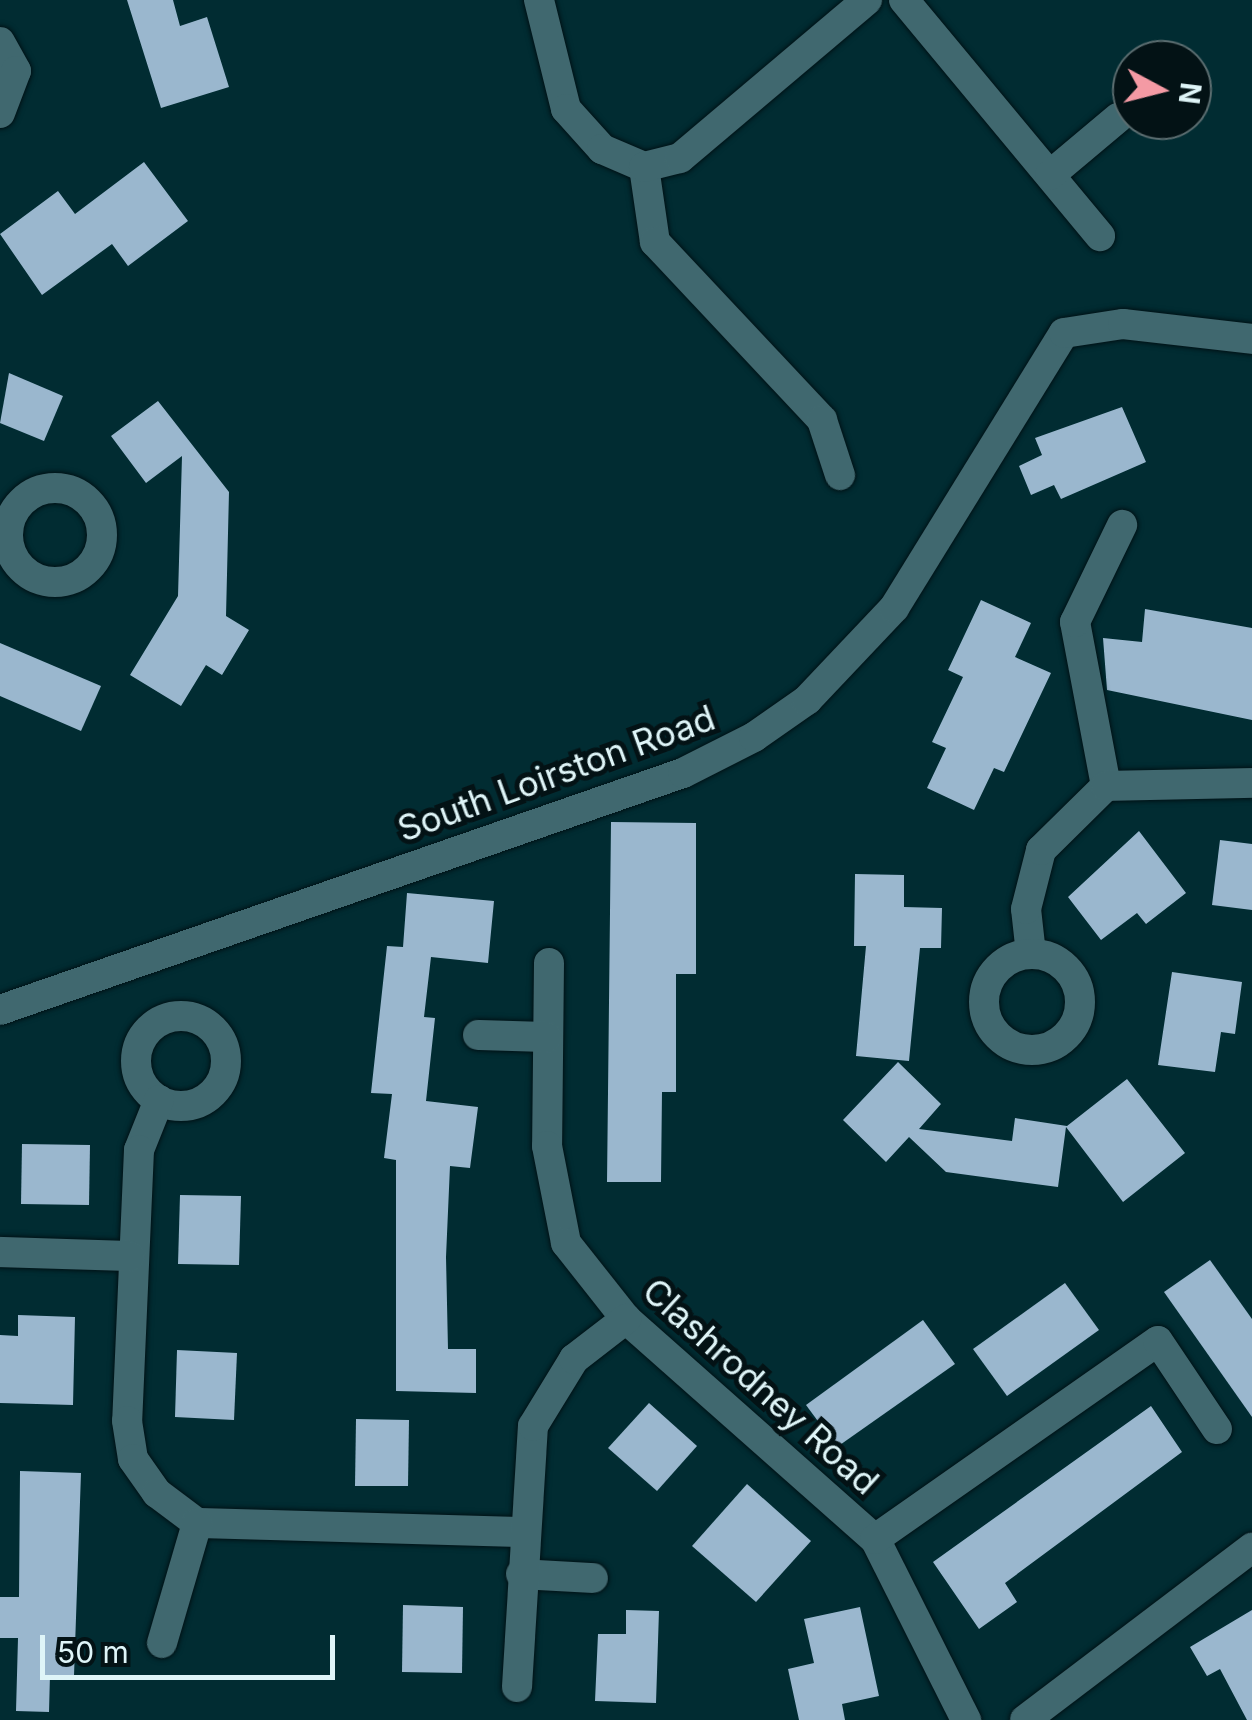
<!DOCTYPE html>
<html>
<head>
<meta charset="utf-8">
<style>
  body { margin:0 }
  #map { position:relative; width:1252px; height:1720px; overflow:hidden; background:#012c32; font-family:Inter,sans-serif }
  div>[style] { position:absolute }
  .building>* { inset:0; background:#9ab7ce }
  .roads { filter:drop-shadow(0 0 2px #011216) drop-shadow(0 0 2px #011216) }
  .street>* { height:30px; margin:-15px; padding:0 15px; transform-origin:15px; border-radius:15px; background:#40686f }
  .street>.ring { margin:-15px; padding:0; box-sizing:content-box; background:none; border:30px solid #40686f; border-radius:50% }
  .secondary>* { height:30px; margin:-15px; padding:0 15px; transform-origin:15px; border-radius:15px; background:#40686f }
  span { translate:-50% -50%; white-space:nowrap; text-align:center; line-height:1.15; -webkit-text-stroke:10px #031215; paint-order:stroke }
  .street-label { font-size:35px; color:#dff5f8 }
  .north { position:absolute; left:1112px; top:40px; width:100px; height:100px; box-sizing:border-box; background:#031215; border:2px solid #5b6d70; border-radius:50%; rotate:97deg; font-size:28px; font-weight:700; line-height:40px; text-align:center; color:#dff5f8 }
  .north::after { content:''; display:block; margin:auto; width:35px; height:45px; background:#f49aa4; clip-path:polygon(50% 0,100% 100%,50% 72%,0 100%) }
  .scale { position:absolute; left:40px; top:1635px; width:295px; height:45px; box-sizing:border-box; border:5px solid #dff5f8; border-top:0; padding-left:12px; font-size:30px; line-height:35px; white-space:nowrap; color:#dff5f8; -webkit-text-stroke:8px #031215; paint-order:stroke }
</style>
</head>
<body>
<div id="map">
  <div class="building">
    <div style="clip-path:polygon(127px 0,173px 0,180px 26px,207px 17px,229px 87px,161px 108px)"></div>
    <div style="clip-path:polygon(144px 162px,188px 221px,128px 266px,112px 244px,42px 295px,0 234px,58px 191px,75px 214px)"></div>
    <div style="clip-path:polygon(9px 373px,63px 396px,44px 441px,0 423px)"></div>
    <div style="clip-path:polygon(158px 401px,229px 492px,226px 616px,249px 630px,222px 675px,206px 665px,181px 706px,130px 675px,178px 596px,182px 456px,146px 483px,111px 436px)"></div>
    <div style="clip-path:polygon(1122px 407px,1146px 462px,1061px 499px,1054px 485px,1031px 495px,1019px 466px,1042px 455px,1035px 438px)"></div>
    <div style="clip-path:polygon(981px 600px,1031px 623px,1015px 657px,1051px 673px,1004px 772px,994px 768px,974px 810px,927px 788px,946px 748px,932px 742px,963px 677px,948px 670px)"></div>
    <div style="clip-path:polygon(1145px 609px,1252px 628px,1252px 720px,1107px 690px,1103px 638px,1142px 642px)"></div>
    <div style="clip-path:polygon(0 643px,101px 686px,81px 731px,0 696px)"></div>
    <div style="clip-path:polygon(611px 822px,696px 823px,696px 974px,676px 974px,676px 1092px,662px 1092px,661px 1182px,607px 1182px)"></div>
    <div style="clip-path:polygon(1139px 831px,1186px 893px,1146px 924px,1137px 913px,1101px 940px,1068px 897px)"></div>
    <div style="clip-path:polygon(1220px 840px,1252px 844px,1252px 910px,1212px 905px)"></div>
    <div style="clip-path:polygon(855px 874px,904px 875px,904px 907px,942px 908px,941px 948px,920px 948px,909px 1061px,856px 1056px,866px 946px,854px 946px)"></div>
    <div style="clip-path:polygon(407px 893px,494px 901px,488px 963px,431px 957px,424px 1017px,435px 1018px,426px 1101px,478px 1107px,470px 1168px,450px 1166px,446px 1257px,448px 1349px,476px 1349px,476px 1393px,396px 1391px,396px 1160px,384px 1158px,392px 1094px,371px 1093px,387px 946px,403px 947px)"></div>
    <div style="clip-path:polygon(1172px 972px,1242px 982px,1235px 1034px,1221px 1032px,1215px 1072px,1158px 1065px)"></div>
    <div style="clip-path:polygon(898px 1062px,941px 1104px,919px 1129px,1012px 1141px,1015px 1118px,1067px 1126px,1127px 1079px,1185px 1153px,1123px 1202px,1066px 1127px,1058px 1187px,946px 1172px,909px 1137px,886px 1162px,843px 1120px)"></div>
    <div style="clip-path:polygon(22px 1144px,90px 1145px,89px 1205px,21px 1204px)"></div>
    <div style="clip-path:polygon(180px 1195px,241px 1196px,239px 1265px,178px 1264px)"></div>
    <div style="clip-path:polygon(1210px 1260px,1252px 1319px,1252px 1417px,1164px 1292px)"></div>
    <div style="clip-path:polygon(1065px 1283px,1099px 1330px,1007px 1396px,973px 1349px)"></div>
    <div style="clip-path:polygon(18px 1315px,75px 1317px,73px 1405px,0 1403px,0 1335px,18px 1336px)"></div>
    <div style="clip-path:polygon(923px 1320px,955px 1364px,837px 1447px,806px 1405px)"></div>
    <div style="clip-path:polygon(177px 1350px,237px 1353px,234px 1420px,175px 1417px)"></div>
    <div style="clip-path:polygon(649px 1403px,697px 1446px,657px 1491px,608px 1448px)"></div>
    <div style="clip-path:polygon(1151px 1406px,1182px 1452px,1005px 1583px,1017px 1602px,979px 1629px,933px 1562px)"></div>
    <div style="clip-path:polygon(356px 1419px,409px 1420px,408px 1486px,355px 1486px)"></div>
    <div style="clip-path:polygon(20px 1471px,81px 1473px,74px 1676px,50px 1675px,49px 1712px,16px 1711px,18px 1638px,0 1638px,0 1597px,19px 1597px)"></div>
    <div style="clip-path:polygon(747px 1484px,811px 1541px,756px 1602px,692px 1546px)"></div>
    <div style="clip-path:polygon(403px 1605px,463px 1607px,462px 1673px,402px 1672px)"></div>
    <div style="clip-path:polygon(860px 1607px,879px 1696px,842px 1704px,845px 1720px,799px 1720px,788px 1669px,814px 1663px,804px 1619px)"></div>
    <div style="clip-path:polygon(626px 1610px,659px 1611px,656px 1703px,595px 1701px,598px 1634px,626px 1634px)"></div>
    <div style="clip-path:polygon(1252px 1610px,1252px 1720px,1247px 1720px,1220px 1669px,1207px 1676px,1190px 1647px)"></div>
  </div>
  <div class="roads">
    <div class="street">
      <div style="left:539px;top:0;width:112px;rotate:76.1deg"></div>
      <div style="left:566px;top:109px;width:54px;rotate:48deg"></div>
      <div style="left:602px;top:149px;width:46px;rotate:23.2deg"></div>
      <div style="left:904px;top:0;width:307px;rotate:50.3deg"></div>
      <div style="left:0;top:42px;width:33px;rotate:61deg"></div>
      <div style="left:16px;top:71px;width:45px;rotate:110.9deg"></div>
      <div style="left:644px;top:167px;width:76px;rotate:81.7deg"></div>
      <div style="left:655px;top:242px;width:244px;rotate:46.8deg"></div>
      <div style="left:822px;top:420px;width:58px;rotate:71.9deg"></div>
      <div style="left:644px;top:167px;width:37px;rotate:-14deg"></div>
      <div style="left:680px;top:158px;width:245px;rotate:-40.2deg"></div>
      <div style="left:1050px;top:175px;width:89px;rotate:-40deg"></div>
      <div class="ring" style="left:8px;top:488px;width:64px;height:64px"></div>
      <div style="left:1106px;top:786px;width:167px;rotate:-100.7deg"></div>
      <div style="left:1075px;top:622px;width:108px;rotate:-64.1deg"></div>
      <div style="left:1031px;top:954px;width:45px;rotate:-96.3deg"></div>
      <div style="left:1026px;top:909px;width:61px;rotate:-75.7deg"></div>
      <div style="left:1041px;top:850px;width:91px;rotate:-44.6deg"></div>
      <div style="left:1106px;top:786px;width:146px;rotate:-1.2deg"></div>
      <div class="ring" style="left:984px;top:954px;width:66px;height:66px"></div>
      <div style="left:549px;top:963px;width:183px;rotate:90.6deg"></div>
      <div style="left:547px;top:1146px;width:99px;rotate:78.9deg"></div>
      <div style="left:566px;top:1243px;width:97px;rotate:51.7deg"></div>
      <div style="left:626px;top:1319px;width:332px;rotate:41.5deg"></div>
      <div style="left:875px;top:1539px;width:203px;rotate:63.3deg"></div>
      <div style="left:0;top:1010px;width:723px;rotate:-19.14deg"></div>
      <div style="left:683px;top:773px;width:80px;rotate:-26.9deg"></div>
      <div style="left:754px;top:737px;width:65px;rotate:-34.9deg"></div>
      <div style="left:807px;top:700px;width:127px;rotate:-46.6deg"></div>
      <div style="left:894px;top:608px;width:323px;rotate:-58.3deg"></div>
      <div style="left:1064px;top:333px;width:60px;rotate:-8.7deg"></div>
      <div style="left:1123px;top:324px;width:130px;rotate:6.6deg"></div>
      <div class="ring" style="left:136px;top:1016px;width:60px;height:60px"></div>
      <div style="left:478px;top:1035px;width:69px;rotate:1.7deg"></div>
      <div style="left:159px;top:1100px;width:54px;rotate:111.8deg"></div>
      <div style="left:139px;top:1150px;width:271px;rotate:92.5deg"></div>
      <div style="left:127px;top:1421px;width:38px;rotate:81deg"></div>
      <div style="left:133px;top:1459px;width:42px;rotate:54.8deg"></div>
      <div style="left:157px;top:1493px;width:50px;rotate:36.9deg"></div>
      <div style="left:197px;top:1523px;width:325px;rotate:1.6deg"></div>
      <div style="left:0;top:1252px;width:130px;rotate:1.8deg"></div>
      <div style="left:875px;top:1539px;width:345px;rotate:-35deg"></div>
      <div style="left:1158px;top:1341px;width:106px;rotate:56.2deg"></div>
      <div style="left:521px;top:1574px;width:72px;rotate:3.2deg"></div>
      <div style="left:162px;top:1643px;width:125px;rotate:-73.7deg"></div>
      <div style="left:517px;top:1687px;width:261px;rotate:-86.5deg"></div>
      <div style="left:533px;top:1426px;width:79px;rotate:-58.5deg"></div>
      <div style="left:574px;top:1359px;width:66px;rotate:-37.6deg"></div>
    </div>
    <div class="secondary">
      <div style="left:1025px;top:1720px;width:285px;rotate:-37.2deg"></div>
    </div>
  </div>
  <div class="street-label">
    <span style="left:556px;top:773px;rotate:-20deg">South Loirston Road</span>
    <span style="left:761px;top:1386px;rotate:42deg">Clashrodney Road</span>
  </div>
  <div class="north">N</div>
  <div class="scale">50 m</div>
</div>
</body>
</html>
